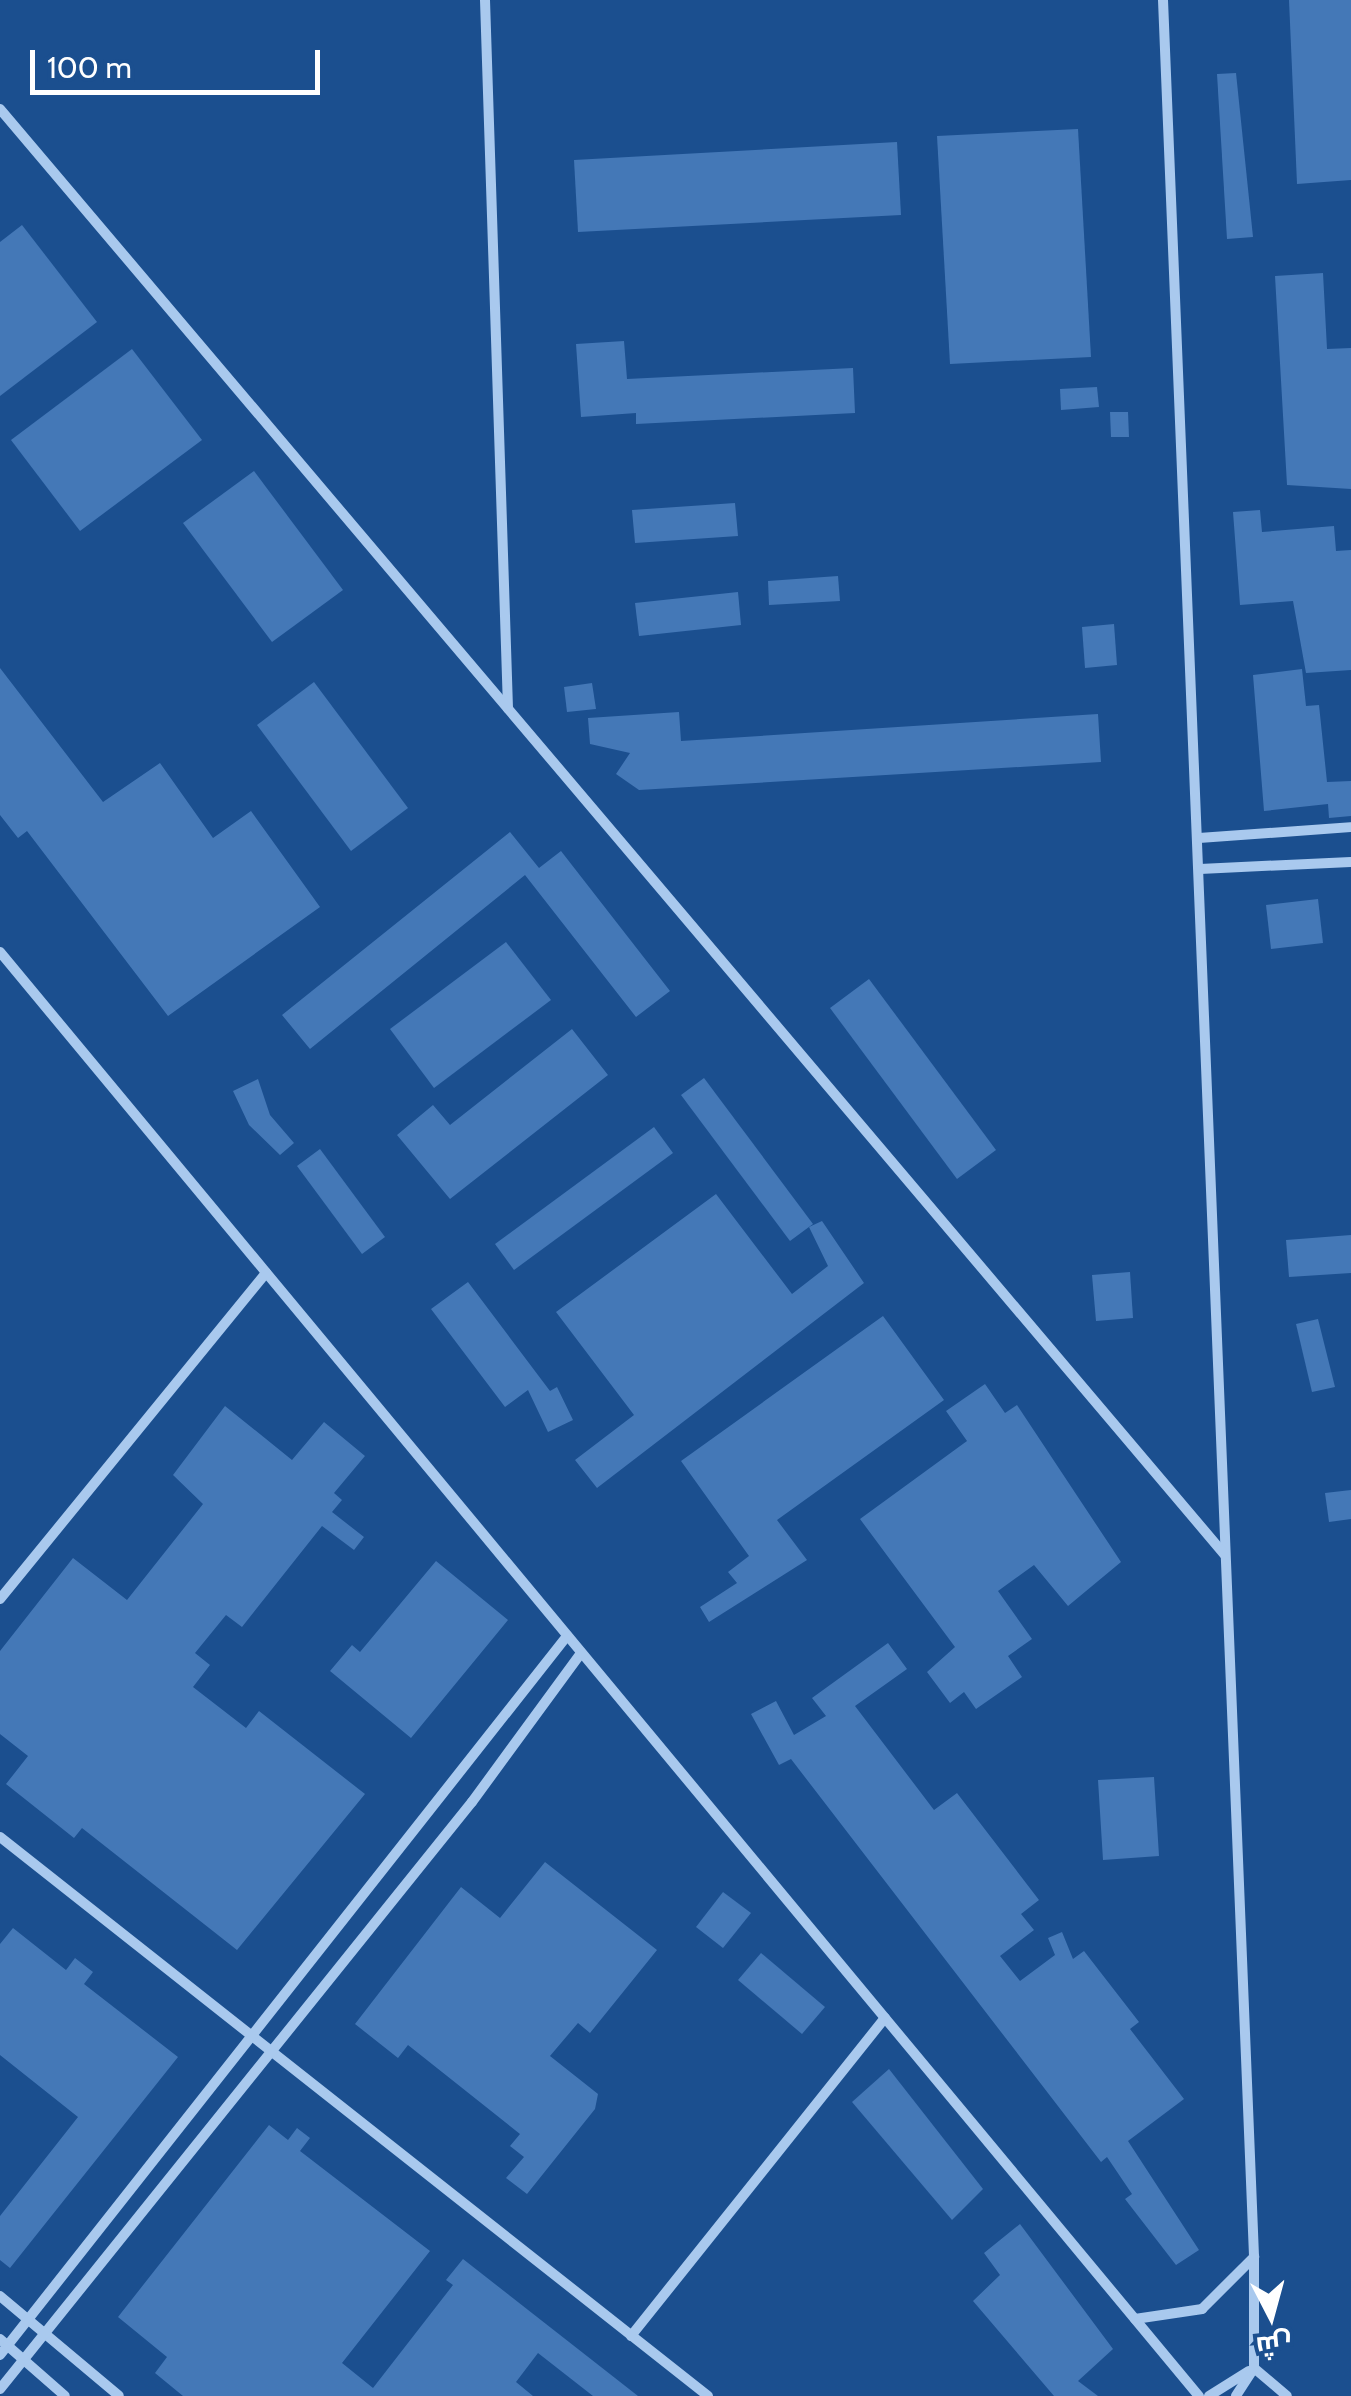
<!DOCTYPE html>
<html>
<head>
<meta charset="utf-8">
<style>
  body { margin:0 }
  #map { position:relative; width:1351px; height:2396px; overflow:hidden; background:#1b4f8f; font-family:Cabin,Cairo,sans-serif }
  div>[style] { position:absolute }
  .building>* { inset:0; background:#4478b7 }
  .street>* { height:10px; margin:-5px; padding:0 5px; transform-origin:5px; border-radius:5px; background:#a9c9ee }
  span { translate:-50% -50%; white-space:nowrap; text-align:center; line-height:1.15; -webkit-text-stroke:8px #1b4f8f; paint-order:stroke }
  .north { position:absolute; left:1221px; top:2266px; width:100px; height:100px; -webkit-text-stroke:8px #1b4f8f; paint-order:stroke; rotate:174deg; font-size:28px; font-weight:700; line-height:40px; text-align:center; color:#fff }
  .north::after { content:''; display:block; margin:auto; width:35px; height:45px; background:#fff; clip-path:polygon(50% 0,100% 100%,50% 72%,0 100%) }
  .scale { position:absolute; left:30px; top:50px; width:290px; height:45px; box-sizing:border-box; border:5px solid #fff; border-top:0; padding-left:12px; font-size:30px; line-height:35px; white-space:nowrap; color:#fff; -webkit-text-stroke:8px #1b4f8f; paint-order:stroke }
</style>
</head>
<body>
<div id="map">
  <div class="building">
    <div style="clip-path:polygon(1289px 0,1351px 0,1351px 180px,1297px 184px)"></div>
    <div style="clip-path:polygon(1236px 73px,1253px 237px,1227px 239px,1217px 74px)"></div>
    <div style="clip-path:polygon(1078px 129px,1091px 357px,950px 364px,937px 136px)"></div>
    <div style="clip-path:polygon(897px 142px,901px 215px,578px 232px,574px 160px)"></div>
    <div style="clip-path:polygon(22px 225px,97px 322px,0 396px,0 242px)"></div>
    <div style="clip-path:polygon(1323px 273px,1327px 349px,1351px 348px,1351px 489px,1287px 485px,1275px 276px)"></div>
    <div style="clip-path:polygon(624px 341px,627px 379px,853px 368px,855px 413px,636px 424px,636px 413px,581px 417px,576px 344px)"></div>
    <div style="clip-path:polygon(132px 349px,202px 440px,80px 531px,11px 440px)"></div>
    <div style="clip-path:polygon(1097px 387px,1099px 407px,1061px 410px,1060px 389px)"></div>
    <div style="clip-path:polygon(1110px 412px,1128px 412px,1129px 437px,1111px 437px)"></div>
    <div style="clip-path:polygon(254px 471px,343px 590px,272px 642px,183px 523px)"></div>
    <div style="clip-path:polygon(735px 503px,738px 536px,635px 543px,632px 510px)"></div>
    <div style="clip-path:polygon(1260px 510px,1262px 532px,1334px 526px,1336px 551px,1351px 550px,1351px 670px,1306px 673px,1293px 601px,1240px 605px,1233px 512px)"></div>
    <div style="clip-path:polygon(838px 576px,840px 601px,769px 605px,768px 581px)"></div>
    <div style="clip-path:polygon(738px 592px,741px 625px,639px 636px,635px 603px)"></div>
    <div style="clip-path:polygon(1114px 624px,1117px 665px,1085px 668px,1082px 627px)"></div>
    <div style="clip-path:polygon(0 668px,103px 802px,160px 763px,213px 838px,251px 811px,320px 907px,168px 1016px,27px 831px,18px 838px,0 815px)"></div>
    <div style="clip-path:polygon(1302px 669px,1306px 706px,1319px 705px,1327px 782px,1351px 781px,1351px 816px,1329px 818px,1328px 804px,1264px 811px,1253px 675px)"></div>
    <div style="clip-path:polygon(314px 682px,408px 808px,351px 851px,257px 725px)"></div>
    <div style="clip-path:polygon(592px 683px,596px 709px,567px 712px,564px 687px)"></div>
    <div style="clip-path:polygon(679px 712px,681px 741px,1098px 714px,1101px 762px,639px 790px,616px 774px,630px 753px,590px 744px,588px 718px)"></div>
    <div style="clip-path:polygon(510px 832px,539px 868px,561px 851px,670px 991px,636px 1017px,525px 875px,310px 1049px,282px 1015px)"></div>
    <div style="clip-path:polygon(1318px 899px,1323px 943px,1271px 949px,1266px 905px)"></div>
    <div style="clip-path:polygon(506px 942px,551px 1000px,434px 1088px,390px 1029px)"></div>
    <div style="clip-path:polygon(869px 979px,996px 1150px,957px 1179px,830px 1008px)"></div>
    <div style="clip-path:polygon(572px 1029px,608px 1075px,450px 1199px,397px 1135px,433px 1105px,450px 1125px)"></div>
    <div style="clip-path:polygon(704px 1078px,813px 1224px,790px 1241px,681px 1095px)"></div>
    <div style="clip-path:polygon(258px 1079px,270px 1115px,294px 1143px,280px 1155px,249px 1125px,233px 1091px)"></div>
    <div style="clip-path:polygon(654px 1127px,673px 1153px,514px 1270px,495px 1244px)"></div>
    <div style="clip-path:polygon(320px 1149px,385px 1237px,362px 1254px,297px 1166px)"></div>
    <div style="clip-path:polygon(716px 1194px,792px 1294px,828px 1266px,809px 1227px,822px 1221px,864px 1283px,597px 1488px,575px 1460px,634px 1415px,556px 1312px)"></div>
    <div style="clip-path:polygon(1351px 1235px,1351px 1273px,1289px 1277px,1286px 1240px)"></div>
    <div style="clip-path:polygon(1130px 1272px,1133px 1318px,1096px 1321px,1092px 1275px)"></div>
    <div style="clip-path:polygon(468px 1282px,550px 1391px,557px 1387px,573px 1420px,548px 1432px,528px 1390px,505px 1407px,431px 1309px)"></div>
    <div style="clip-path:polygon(883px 1316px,944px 1400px,777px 1520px,807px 1560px,709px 1622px,700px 1607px,737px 1583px,728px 1572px,749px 1556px,681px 1461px)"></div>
    <div style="clip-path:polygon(1318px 1319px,1335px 1387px,1312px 1392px,1296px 1324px)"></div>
    <div style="clip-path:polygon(985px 1384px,1005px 1413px,1017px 1405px,1121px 1562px,1068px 1606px,1034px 1565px,998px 1591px,1032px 1639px,1008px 1656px,1022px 1677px,976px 1709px,964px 1692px,950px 1703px,927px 1672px,955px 1647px,860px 1519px,967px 1441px,946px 1411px)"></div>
    <div style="clip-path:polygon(225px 1406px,292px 1460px,324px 1422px,365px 1456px,334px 1493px,342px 1500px,332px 1512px,364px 1537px,354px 1550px,322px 1526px,242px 1627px,226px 1615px,195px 1653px,210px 1665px,193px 1687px,246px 1728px,259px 1711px,365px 1794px,237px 1950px,82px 1828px,74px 1838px,6px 1784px,28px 1756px,0 1734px,0 1651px,73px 1558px,127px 1600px,203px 1504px,173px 1475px)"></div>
    <div style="clip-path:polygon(1351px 1490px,1351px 1519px,1329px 1522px,1325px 1493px)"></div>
    <div style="clip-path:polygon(436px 1561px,508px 1620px,411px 1738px,330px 1671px,352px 1645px,360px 1652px)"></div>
    <div style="clip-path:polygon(888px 1643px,907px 1669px,855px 1706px,934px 1810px,957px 1793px,1039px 1900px,1021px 1914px,1034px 1930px,1000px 1956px,1020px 1981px,1055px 1955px,1048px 1938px,1062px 1932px,1073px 1959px,1084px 1951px,1139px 2022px,1130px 2029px,1184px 2099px,1128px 2141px,1199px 2250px,1176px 2265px,1125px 2199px,1132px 2194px,1107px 2157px,1101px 2162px,791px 1759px,779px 1765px,751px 1714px,776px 1701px,794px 1735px,826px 1716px,812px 1698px)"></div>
    <div style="clip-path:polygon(1154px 1777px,1159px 1856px,1103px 1860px,1098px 1780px)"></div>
    <div style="clip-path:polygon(545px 1862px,657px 1950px,590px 2033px,578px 2023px,550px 2056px,598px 2094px,595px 2109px,527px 2194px,506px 2178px,524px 2157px,510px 2146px,520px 2134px,408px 2045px,398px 2058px,355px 2024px,461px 1887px,500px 1918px)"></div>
    <div style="clip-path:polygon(723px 1892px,751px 1913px,723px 1948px,696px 1927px)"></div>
    <div style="clip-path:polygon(13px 1928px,66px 1970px,75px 1958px,93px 1972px,84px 1984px,178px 2057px,10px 2268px,0 2260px,0 2216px,78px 2117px,0 2055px,0 1944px)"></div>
    <div style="clip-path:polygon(761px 1953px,825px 2007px,802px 2034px,738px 1980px)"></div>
    <div style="clip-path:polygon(889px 2069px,983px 2189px,952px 2220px,852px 2102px)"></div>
    <div style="clip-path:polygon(269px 2125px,288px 2140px,297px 2128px,310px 2138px,300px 2151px,430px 2251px,342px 2363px,373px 2388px,453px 2285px,446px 2280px,463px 2259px,638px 2396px,593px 2396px,538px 2353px,516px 2382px,533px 2396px,183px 2396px,155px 2373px,167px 2357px,118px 2317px)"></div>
    <div style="clip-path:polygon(1020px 2224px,1113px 2349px,1078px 2381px,1098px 2396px,1054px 2396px,973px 2301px,1000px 2275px,984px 2253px)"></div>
  </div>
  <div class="street">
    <div style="left:485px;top:0;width:709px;rotate:88.14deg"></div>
    <div style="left:1163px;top:0;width:2259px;rotate:87.69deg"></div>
    <div style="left:1254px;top:2257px;width:111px;rotate:90deg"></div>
    <div style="left:1254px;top:2368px;width:33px;rotate:123deg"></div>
    <div style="left:0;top:109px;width:1895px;rotate:49.73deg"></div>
    <div style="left:1199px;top:838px;width:152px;rotate:-4.1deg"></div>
    <div style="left:1200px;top:869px;width:151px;rotate:-2.7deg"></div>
    <div style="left:0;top:952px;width:1877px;rotate:50.3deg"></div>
    <div style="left:0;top:1599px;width:421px;rotate:-50.8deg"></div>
    <div style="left:0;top:1837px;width:902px;rotate:38.29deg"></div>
    <div style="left:0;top:2296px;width:155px;rotate:40deg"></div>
    <div style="left:1135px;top:2319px;width:68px;rotate:-8.5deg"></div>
    <div style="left:1202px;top:2309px;width:74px;rotate:-45deg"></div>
    <div style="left:631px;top:2336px;width:407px;rotate:-51.4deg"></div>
    <div style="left:0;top:2339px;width:86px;rotate:41.2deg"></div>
    <div style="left:0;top:2355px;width:916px;rotate:-51.74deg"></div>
    <div style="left:1254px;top:2368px;width:43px;rotate:40.3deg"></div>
    <div style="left:0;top:2389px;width:753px;rotate:-51.2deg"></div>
    <div style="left:472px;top:1802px;width:185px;rotate:-53.8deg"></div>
    <div style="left:1209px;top:2396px;width:47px;rotate:-32deg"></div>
  </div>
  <div class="north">ش</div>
  <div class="scale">100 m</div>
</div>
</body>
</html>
